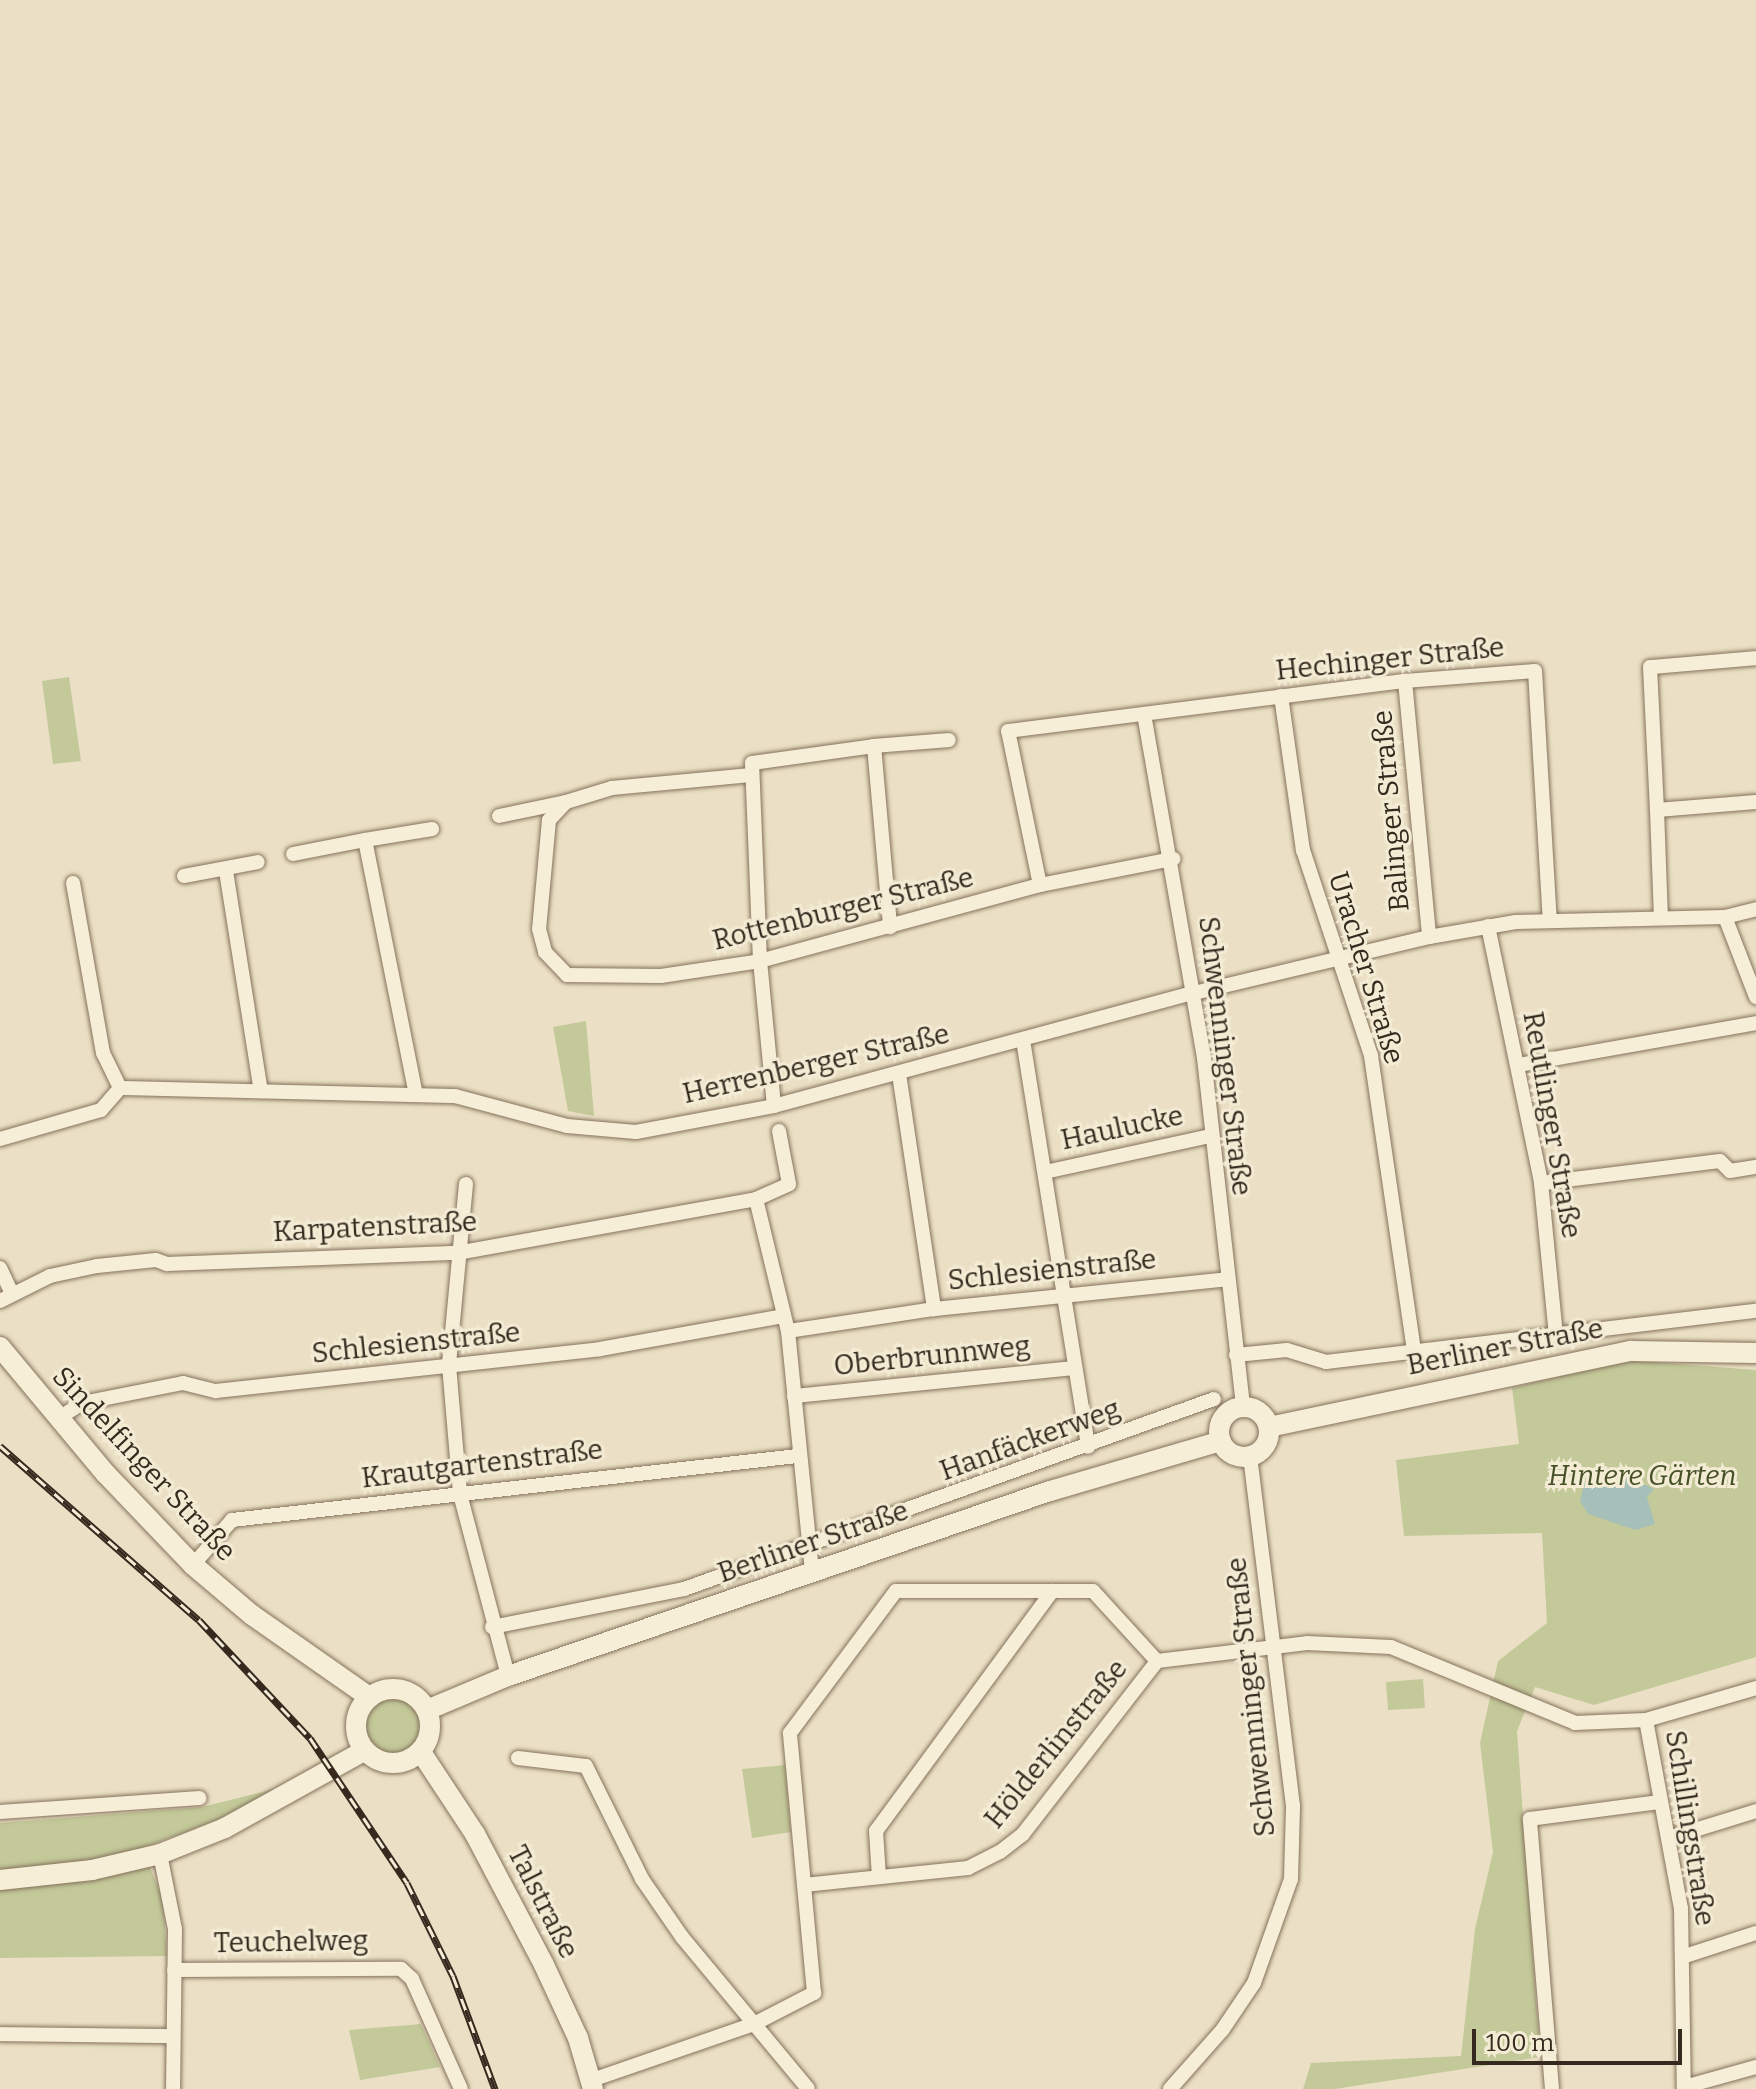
<!DOCTYPE html>
<html>
<head>
<meta charset="utf-8">
<style>
  body { margin:0 }
  #map { position:relative; width:1756px; height:2089px; overflow:hidden; background:#ebe0c5; font-family:Bitter,serif }
  div>[style] { position:absolute }
  .green>* { inset:0; background:#c3c999 }
  .round { border-radius:50% }
  .water>* { inset:0; background:#a6bfb8 }
  .roads { filter:drop-shadow(0 0 2px #85725c) drop-shadow(0 0 2px #85725c) }
  .street>* { height:14px; margin:-7px; padding:0 7px; transform-origin:7px; border-radius:7px; background:#f7eed8 }
  .secondary>* { height:20px; margin:-10px; padding:0 10px; transform-origin:10px; border-radius:10px; background:#f7eed8 }
  .secondary>.ring { margin:-10px; padding:0; box-sizing:content-box; background:none; border:20px solid #f7eed8; border-radius:50% }
  .rail>* { height:7px; margin-top:-3.5px; transform-origin:0; background:repeating-linear-gradient(90deg,#f3ebd4 0 12px,#362a1f 0 24px); box-sizing:border-box; border-block:2px solid #362a1f }
  span { translate:-50% -50%; white-space:nowrap; text-align:center; line-height:1.15; -webkit-text-stroke:6px #f3ebd4; paint-order:stroke }
  .street-label { font-size:28px; color:#362a1f }
  .park-label { font-size:28px; color:#465127; font-style:italic }
  .scale { position:absolute; left:1472px; top:2029px; width:210px; height:36px; box-sizing:border-box; border:4px solid #362a1f; border-top:0; padding-left:10px; font-size:24px; line-height:28px; white-space:nowrap; color:#362a1f; -webkit-text-stroke:6px #f3ebd4; paint-order:stroke }
</style>
</head>
<body>
<div id="map">
  <div class="green">
    <div style="clip-path:polygon(69px 677px,81px 761px,53px 764px,42px 681px)"></div>
    <div style="clip-path:polygon(586px 1021px,594px 1116px,568px 1111px,553px 1027px)"></div>
    <div style="clip-path:polygon(1626px 1360px,1756px 1370px,1756px 1657px,1594px 1705px,1535px 1687px,1517px 1731px,1540px 2057px,1335px 2089px,1303px 2089px,1311px 2063px,1461px 2056px,1475px 1929px,1493px 1852px,1480px 1743px,1498px 1661px,1547px 1623px,1542px 1533px,1404px 1536px,1396px 1460px,1519px 1444px,1512px 1388px)"></div>
    <div style="clip-path:polygon(1423px 1679px,1425px 1708px,1388px 1710px,1386px 1682px)"></div>
    <div class="round" style="left:364px;top:1697px;width:58px;height:58px"></div>
    <div style="clip-path:polygon(785px 1765px,791px 1832px,752px 1838px,742px 1769px)"></div>
    <div style="clip-path:polygon(274px 1789px,217px 1820px,142px 1848px,163px 1899px,167px 1956px,0 1958px,0 1823px,202px 1807px)"></div>
    <div style="clip-path:polygon(421px 2024px,440px 2067px,360px 2080px,349px 2030px)"></div>
  </div>
  <div class="water">
    <div style="clip-path:polygon(1607px 1467px,1654px 1489px,1647px 1497px,1655px 1524px,1635px 1530px,1588px 1514px,1580px 1501px,1584px 1484px,1591px 1472px)"></div>
  </div>
  <div class="roads">
    <div class="street">
      <div style="left:1756px;top:658px;width:106px;rotate:175.1deg"></div>
      <div style="left:1650px;top:667px;width:143px;rotate:87.2deg"></div>
      <div style="left:1657px;top:810px;width:99px;rotate:-4.6deg"></div>
      <div style="left:1405px;top:681px;width:257px;rotate:84.6deg"></div>
      <div style="left:1281px;top:696px;width:156px;rotate:81.9deg"></div>
      <div style="left:1303px;top:850px;width:217px;rotate:71.7deg"></div>
      <div style="left:1371px;top:1056px;width:298px;rotate:81.7deg"></div>
      <div style="left:1144px;top:714px;width:349px;rotate:80.1deg"></div>
      <div style="left:1204px;top:1058px;width:351px;rotate:83.6deg"></div>
      <div style="left:874px;top:746px;width:75px;rotate:-4.6deg"></div>
      <div style="left:751px;top:775px;width:140px;rotate:174.7deg"></div>
      <div style="left:612px;top:788px;width:48px;rotate:163.1deg"></div>
      <div style="left:566px;top:802px;width:25px;rotate:133deg"></div>
      <div style="left:549px;top:820px;width:109px;rotate:95.2deg"></div>
      <div style="left:539px;top:929px;width:24px;rotate:75deg"></div>
      <div style="left:545px;top:952px;width:32px;rotate:46deg"></div>
      <div style="left:567px;top:975px;width:94px;rotate:0.6deg"></div>
      <div style="left:661px;top:976px;width:100px;rotate:-8.6deg"></div>
      <div style="left:760px;top:961px;width:290px;rotate:-15.2deg"></div>
      <div style="left:1040px;top:885px;width:136px;rotate:-11.1deg"></div>
      <div style="left:1657px;top:810px;width:107px;rotate:87.9deg"></div>
      <div style="left:499px;top:816px;width:68px;rotate:-11.8deg"></div>
      <div style="left:293px;top:854px;width:73px;rotate:-11deg"></div>
      <div style="left:226px;top:871px;width:223px;rotate:81deg"></div>
      <div style="left:184px;top:876px;width:75px;rotate:-10.7deg"></div>
      <div style="left:73px;top:883px;width:173px;rotate:80deg"></div>
      <div style="left:103px;top:1053px;width:39px;rotate:64deg"></div>
      <div style="left:120px;top:1088px;width:335px;rotate:1.4deg"></div>
      <div style="left:455px;top:1096px;width:116px;rotate:15deg"></div>
      <div style="left:567px;top:1126px;width:69px;rotate:5deg"></div>
      <div style="left:636px;top:1132px;width:140px;rotate:-10.7deg"></div>
      <div style="left:774px;top:1106px;width:435px;rotate:-15.1deg"></div>
      <div style="left:1194px;top:993px;width:242px;rotate:-13.4deg"></div>
      <div style="left:1429px;top:937px;width:88px;rotate:-9.8deg"></div>
      <div style="left:1516px;top:922px;width:209px;rotate:-1.4deg"></div>
      <div style="left:1725px;top:917px;width:32px;rotate:-14deg"></div>
      <div style="left:1040px;top:885px;width:157px;rotate:-101.7deg"></div>
      <div style="left:1008px;top:731px;width:400px;rotate:-7.2deg"></div>
      <div style="left:1405px;top:681px;width:130px;rotate:-4.4deg"></div>
      <div style="left:1535px;top:671px;width:250px;rotate:86.6deg"></div>
      <div style="left:1725px;top:917px;width:86px;rotate:68.8deg"></div>
      <div style="left:1488px;top:926px;width:262px;rotate:78.3deg"></div>
      <div style="left:1541px;top:1183px;width:153px;rotate:84.4deg"></div>
      <div style="left:1023px;top:1040px;width:412px;rotate:80.9deg"></div>
      <div style="left:1519px;top:1065px;width:241px;rotate:-10deg"></div>
      <div style="left:899px;top:1074px;width:238px;rotate:81.5deg"></div>
      <div style="left:416px;top:1095px;width:260px;rotate:-101.3deg"></div>
      <div style="left:365px;top:840px;width:68px;rotate:-9.3deg"></div>
      <div style="left:774px;top:1106px;width:146px;rotate:-95.5deg"></div>
      <div style="left:760px;top:961px;width:198px;rotate:-92.3deg"></div>
      <div style="left:752px;top:763px;width:123px;rotate:-7.9deg"></div>
      <div style="left:874px;top:746px;width:182px;rotate:84.9deg"></div>
      <div style="left:0;top:1139px;width:105px;rotate:-16deg"></div>
      <div style="left:101px;top:1110px;width:29px;rotate:-49deg"></div>
      <div style="left:1045px;top:1172px;width:169px;rotate:-12.3deg"></div>
      <div style="left:1541px;top:1183px;width:180px;rotate:-7deg"></div>
      <div style="left:1720px;top:1161px;width:14px;rotate:45deg"></div>
      <div style="left:1730px;top:1171px;width:26px;rotate:-9deg"></div>
      <div style="left:466px;top:1184px;width:182px;rotate:95.4deg"></div>
      <div style="left:449px;top:1365px;width:129px;rotate:85.1deg"></div>
      <div style="left:460px;top:1494px;width:188px;rotate:75.2deg"></div>
      <div style="left:756px;top:1199px;width:136px;rotate:76.4deg"></div>
      <div style="left:788px;top:1331px;width:242px;rotate:84.3deg"></div>
      <div style="left:0;top:1268px;width:26px;rotate:65deg"></div>
      <div style="left:0;top:1301px;width:56px;rotate:-26.6deg"></div>
      <div style="left:50px;top:1276px;width:48px;rotate:-12deg"></div>
      <div style="left:97px;top:1266px;width:59px;rotate:-5.8deg"></div>
      <div style="left:156px;top:1260px;width:12px;rotate:20deg"></div>
      <div style="left:167px;top:1264px;width:290px;rotate:-2.2deg"></div>
      <div style="left:457px;top:1253px;width:304px;rotate:-10.2deg"></div>
      <div style="left:756px;top:1199px;width:36px;rotate:-24deg"></div>
      <div style="left:789px;top:1184px;width:54px;rotate:-100.7deg"></div>
      <div style="left:788px;top:1331px;width:148px;rotate:-8.6deg"></div>
      <div style="left:934px;top:1309px;width:295px;rotate:-5.8deg"></div>
      <div style="left:1236px;top:1355px;width:51px;rotate:-5.6deg"></div>
      <div style="left:1287px;top:1350px;width:41px;rotate:17.1deg"></div>
      <div style="left:1326px;top:1362px;width:433px;rotate:-6.8deg"></div>
      <div style="left:794px;top:1396px;width:282px;rotate:-5.7deg"></div>
      <div style="left:59px;top:1418px;width:27px;rotate:-33deg"></div>
      <div style="left:82px;top:1403px;width:103px;rotate:-11.2deg"></div>
      <div style="left:183px;top:1383px;width:34px;rotate:14deg"></div>
      <div style="left:216px;top:1391px;width:386px;rotate:-6.2deg"></div>
      <div style="left:600px;top:1349px;width:186px;rotate:-10.2deg"></div>
      <div style="left:193px;top:1565px;width:60px;rotate:-49.1deg"></div>
      <div style="left:232px;top:1520px;width:569px;rotate:-6.46deg"></div>
      <div style="left:492px;top:1627px;width:196px;rotate:-11.2deg"></div>
      <div style="left:684px;top:1589px;width:563px;rotate:-19.72deg"></div>
      <div style="left:1646px;top:1720px;width:191px;rotate:79.5deg"></div>
      <div style="left:1681px;top:1908px;width:181px;rotate:89.1deg"></div>
      <div style="left:518px;top:1758px;width:68px;rotate:6.7deg"></div>
      <div style="left:586px;top:1766px;width:126px;rotate:63.6deg"></div>
      <div style="left:642px;top:1879px;width:70px;rotate:55.4deg"></div>
      <div style="left:682px;top:1937px;width:197px;rotate:50.3deg"></div>
      <div style="left:0;top:1812px;width:200px;rotate:-4deg"></div>
      <div style="left:1669px;top:1838px;width:91px;rotate:-17.2deg"></div>
      <div style="left:160px;top:1854px;width:76px;rotate:78.7deg"></div>
      <div style="left:175px;top:1929px;width:160px;rotate:90.7deg"></div>
      <div style="left:879px;top:1877px;width:46px;rotate:-93.7deg"></div>
      <div style="left:876px;top:1831px;width:298px;rotate:-53.7deg"></div>
      <div style="left:804px;top:1885px;width:165px;rotate:-5.9deg"></div>
      <div style="left:968px;top:1868px;width:36px;rotate:-27deg"></div>
      <div style="left:1000px;top:1852px;width:29px;rotate:-38deg"></div>
      <div style="left:1023px;top:1834px;width:219px;rotate:-52.2deg"></div>
      <div style="left:1682px;top:1957px;width:78px;rotate:-18deg"></div>
      <div style="left:174px;top:1970px;width:227px;rotate:-0.3deg"></div>
      <div style="left:401px;top:1969px;width:15px;rotate:42deg"></div>
      <div style="left:412px;top:1979px;width:120px;rotate:66deg"></div>
      <div style="left:0;top:2034px;width:173px;rotate:0.7deg"></div>
      <div style="left:592px;top:2080px;width:171px;rotate:-19.1deg"></div>
      <div style="left:754px;top:2024px;width:68px;rotate:-27.3deg"></div>
      <div style="left:814px;top:1993px;width:261px;rotate:-95.3deg"></div>
      <div style="left:790px;top:1733px;width:177px;rotate:-53.3deg"></div>
      <div style="left:896px;top:1591px;width:197px"></div>
      <div style="left:1093px;top:1591px;width:95px;rotate:47.6deg"></div>
      <div style="left:1157px;top:1661px;width:151px;rotate:-6.8deg"></div>
      <div style="left:1307px;top:1643px;width:84px;rotate:2.7deg"></div>
      <div style="left:1391px;top:1647px;width:199px;rotate:22.4deg"></div>
      <div style="left:1575px;top:1723px;width:71px;rotate:-2.4deg"></div>
      <div style="left:1646px;top:1720px;width:115px;rotate:-16.2deg"></div>
      <div style="left:1684px;top:2087px;width:75px;rotate:-15.5deg"></div>
      <div style="left:1170px;top:2089px;width:80px;rotate:-48.5deg"></div>
      <div style="left:1223px;top:2029px;width:55px;rotate:-56deg"></div>
      <div style="left:1254px;top:1983px;width:110px;rotate:-70.4deg"></div>
      <div style="left:1291px;top:1879px;width:73px;rotate:-88.4deg"></div>
      <div style="left:1293px;top:1806px;width:353px;rotate:-97deg"></div>
      <div style="left:1552px;top:2089px;width:271px;rotate:-94.7deg"></div>
      <div style="left:1530px;top:1819px;width:131px;rotate:-7.5deg"></div>
    </div>
    <div class="secondary">
      <div style="left:0;top:1347px;width:165px;rotate:50.2deg"></div>
      <div style="left:106px;top:1474px;width:126px;rotate:46.3deg"></div>
      <div style="left:193px;top:1565px;width:77px;rotate:40.3deg"></div>
      <div style="left:252px;top:1615px;width:143px;rotate:35deg"></div>
      <div class="ring" style="left:1219px;top:1407px;width:30px;height:30px"></div>
      <div style="left:1269px;top:1427px;width:370px;rotate:-11.9deg"></div>
      <div style="left:1631px;top:1351px;width:125px;rotate:0.9deg"></div>
      <div class="ring" style="left:356px;top:1689px;width:54px;height:54px"></div>
      <div style="left:427px;top:1710px;width:88px;rotate:-22.8deg"></div>
      <div style="left:508px;top:1676px;width:573px;rotate:-18.85deg"></div>
      <div style="left:1050px;top:1491px;width:178px;rotate:-16.3deg"></div>
      <div style="left:421px;top:1752px;width:98px;rotate:56.6deg"></div>
      <div style="left:475px;top:1834px;width:148px;rotate:62.2deg"></div>
      <div style="left:544px;top:1965px;width:81px;rotate:65deg"></div>
      <div style="left:578px;top:2038px;width:53px;rotate:73.6deg"></div>
      <div style="left:0;top:1880px;width:93px;rotate:-6.2deg"></div>
      <div style="left:92px;top:1870px;width:70px;rotate:-13.2deg"></div>
      <div style="left:160px;top:1854px;width:70px;rotate:-21.8deg"></div>
      <div style="left:225px;top:1828px;width:159px;rotate:-29deg"></div>
    </div>
  </div>
  <div class="rail">
    <div style="left:0;top:1446px;width:264px;rotate:41.2deg"></div>
    <div style="left:199px;top:1620px;width:162px;rotate:46.8deg"></div>
    <div style="left:310px;top:1738px;width:174px;rotate:56.2deg"></div>
    <div style="left:407px;top:1883px;width:104px;rotate:63.7deg"></div>
    <div style="left:453px;top:1976px;width:121px;rotate:69.6deg"></div>
  </div>
  <div class="street-label">
    <span style="left:1390px;top:659px;rotate:-6deg">Hechinger Straße</span>
    <span style="left:1391px;top:811px;rotate:-95deg">Balinger Straße</span>
    <span style="left:843px;top:909px;rotate:-14deg">Rottenburger Straße</span>
    <span style="left:1366px;top:968px;rotate:73deg">Uracher Straße</span>
    <span style="left:1225px;top:1056px;rotate:83deg">Schwenninger Straße</span>
    <span style="left:816px;top:1064px;rotate:-13deg">Herrenberger Straße</span>
    <span style="left:1552px;top:1125px;rotate:80deg">Reutlinger Straße</span>
    <span style="left:1122px;top:1128px;rotate:-12deg">Haulucke</span>
    <span style="left:375px;top:1227px;rotate:-3deg">Karpatenstraße</span>
    <span style="left:1052px;top:1270px;rotate:-6deg">Schlesienstraße</span>
    <span style="left:416px;top:1343px;rotate:-6deg">Schlesienstraße</span>
    <span style="left:1505px;top:1347px;rotate:-11deg">Berliner Straße</span>
    <span style="left:932px;top:1356px;rotate:-6deg">Oberbrunnweg</span>
    <span style="left:1030px;top:1440px;rotate:-20deg">Hanfäckerweg</span>
    <span style="left:144px;top:1464px;rotate:47deg">Sindelfinger Straße</span>
    <span style="left:482px;top:1464px;rotate:-7deg">Krautgartenstraße</span>
    <span style="left:813px;top:1542px;rotate:-19deg">Berliner Straße</span>
    <span style="left:1251px;top:1697px;rotate:-96deg">Schwenninger Straße</span>
    <span style="left:1056px;top:1744px;rotate:-51deg">Hölderlinstraße</span>
    <span style="left:1690px;top:1828px;rotate:81deg">Schillingstraße</span>
    <span style="left:543px;top:1902px;rotate:63deg">Talstraße</span>
    <span style="left:291px;top:1942px;rotate:-1deg">Teuchelweg</span>
  </div>
  <div class="park-label">
    <span style="left:1642px;top:1476px">Hintere Gärten</span>
  </div>
  <div class="scale">100 m</div>
</div>
</body>
</html>
